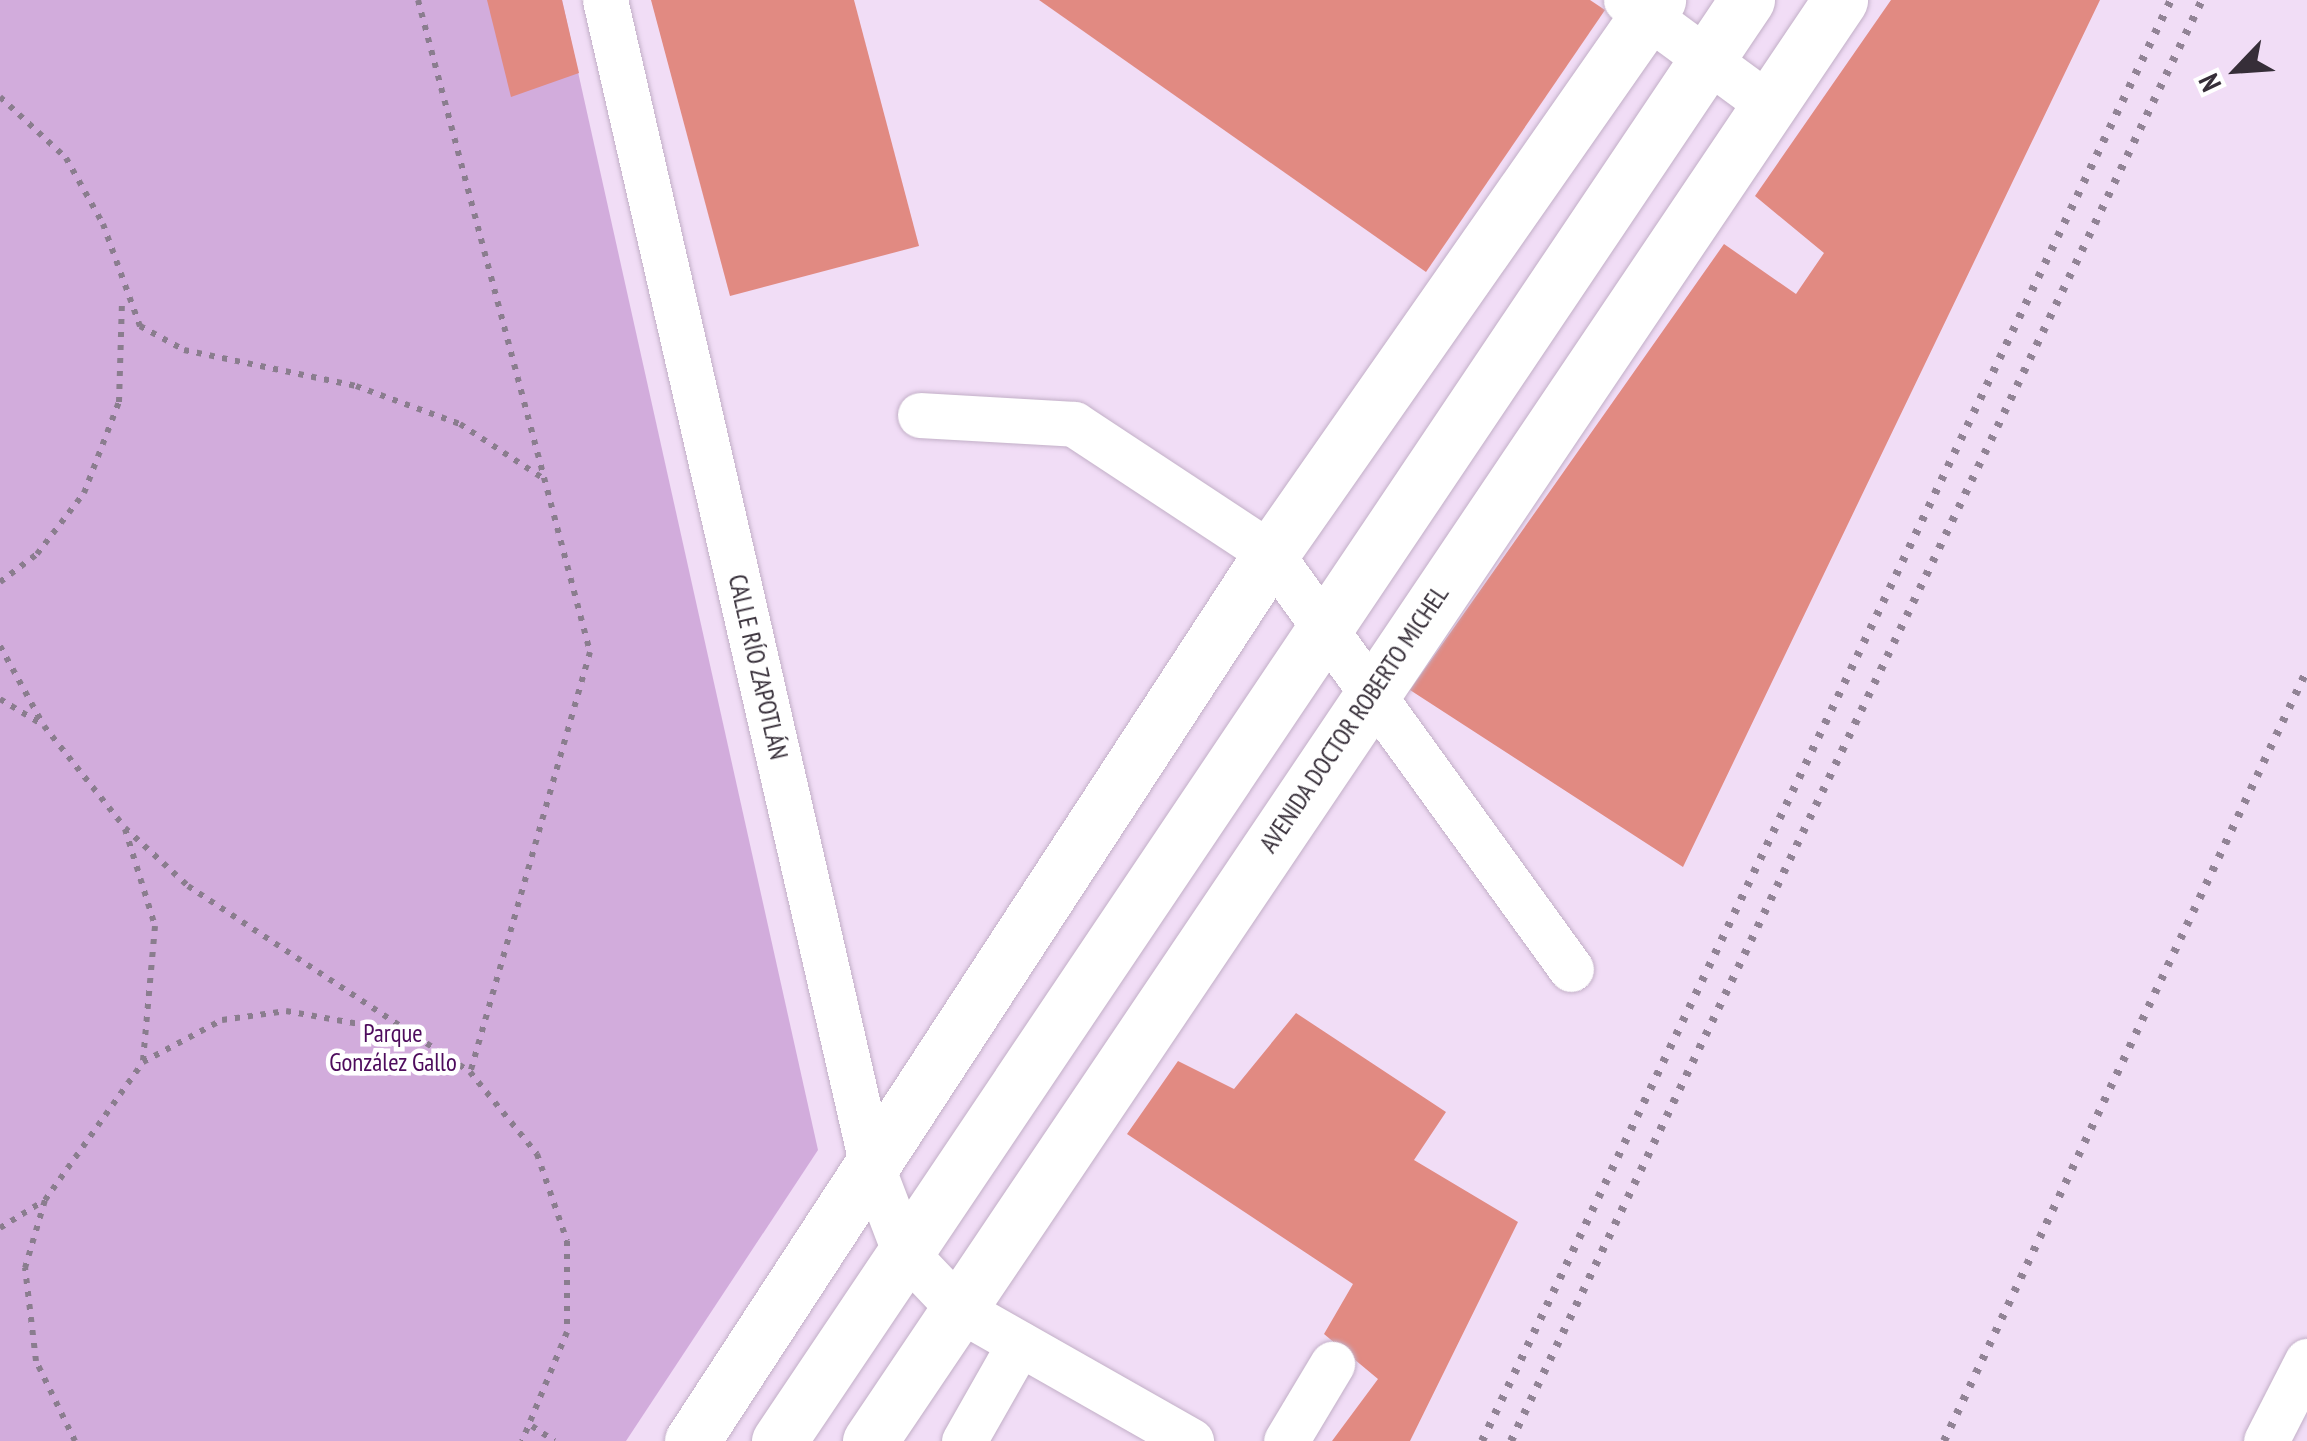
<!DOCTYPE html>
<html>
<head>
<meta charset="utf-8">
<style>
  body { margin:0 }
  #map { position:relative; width:2307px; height:1441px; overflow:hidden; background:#f1ddf6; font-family:"PT Sans Narrow",sans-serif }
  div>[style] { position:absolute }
  .green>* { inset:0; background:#d2acdc }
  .building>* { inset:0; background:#e18a82 }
  .path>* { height:6px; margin-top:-3px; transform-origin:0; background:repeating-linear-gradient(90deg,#8a7d8e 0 5px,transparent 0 13px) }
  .roads { filter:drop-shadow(0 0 2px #c2afc7) drop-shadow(0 0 2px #c2afc7) }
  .minor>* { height:45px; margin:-22.5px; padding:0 22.5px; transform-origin:22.5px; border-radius:22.5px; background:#fff }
  .major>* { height:55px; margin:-27.5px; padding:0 27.5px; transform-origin:27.5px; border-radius:27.5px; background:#fff }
  .rail>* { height:8px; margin-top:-4px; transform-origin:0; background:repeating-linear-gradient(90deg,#918395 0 5px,transparent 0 15px) }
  span { translate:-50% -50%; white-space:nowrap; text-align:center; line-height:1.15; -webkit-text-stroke:9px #fff; paint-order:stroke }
  .street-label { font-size:25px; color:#362e38 }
  .park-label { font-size:25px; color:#4e0c5d }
  .north { position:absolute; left:2187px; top:20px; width:100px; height:100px; -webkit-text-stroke:8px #fff; paint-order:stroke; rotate:245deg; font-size:28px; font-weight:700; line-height:40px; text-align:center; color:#362e38 }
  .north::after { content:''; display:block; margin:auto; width:35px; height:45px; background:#362e38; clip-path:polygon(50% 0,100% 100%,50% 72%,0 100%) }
</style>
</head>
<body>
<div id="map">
  <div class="green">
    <div style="clip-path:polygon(0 0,562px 0,818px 1150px,626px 1441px,0 1441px)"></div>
  </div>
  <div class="building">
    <div style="clip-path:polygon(487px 0,562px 0,579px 73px,511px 97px)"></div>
    <div style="clip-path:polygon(651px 0,854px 0,919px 246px,730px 296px)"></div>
    <div style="clip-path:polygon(1039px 0,1590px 0,1605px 10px,1426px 272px)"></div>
    <div style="clip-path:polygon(1891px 0,2100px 0,1683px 867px,1410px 690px,1724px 244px,1796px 294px,1824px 253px,1755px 196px)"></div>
    <div style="clip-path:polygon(1296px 1013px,1446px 1112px,1414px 1160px,1518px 1222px,1410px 1441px,1332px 1441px,1378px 1379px,1324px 1334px,1353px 1284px,1127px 1134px,1178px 1061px,1234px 1089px)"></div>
  </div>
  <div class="path">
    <div style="left:418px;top:0;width:674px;rotate:75.22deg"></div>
    <div style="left:590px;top:652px;width:437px;rotate:105.9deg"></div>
    <div style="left:470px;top:1072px;width:106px;rotate:50.7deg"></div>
    <div style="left:537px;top:1154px;width:92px;rotate:71deg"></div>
    <div style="left:567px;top:1241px;width:91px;rotate:90deg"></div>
    <div style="left:567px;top:1332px;width:118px;rotate:112.4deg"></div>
    <div style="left:0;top:97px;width:90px;rotate:42.7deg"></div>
    <div style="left:66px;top:158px;width:76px;rotate:60.7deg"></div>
    <div style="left:103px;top:224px;width:109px;rotate:70.1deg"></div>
    <div style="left:140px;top:326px;width:50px;rotate:28.6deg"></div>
    <div style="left:184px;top:350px;width:176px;rotate:11.8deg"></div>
    <div style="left:356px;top:386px;width:111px;rotate:20.1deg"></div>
    <div style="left:460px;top:424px;width:100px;rotate:33.2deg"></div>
    <div style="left:0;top:582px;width:46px;rotate:-37.1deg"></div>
    <div style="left:37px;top:554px;width:77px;rotate:-52.4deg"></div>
    <div style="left:84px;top:493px;width:97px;rotate:-69deg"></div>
    <div style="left:119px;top:402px;width:102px;rotate:-88.3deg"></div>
    <div style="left:0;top:646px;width:91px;rotate:61.2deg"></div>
    <div style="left:44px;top:726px;width:130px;rotate:51.5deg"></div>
    <div style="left:125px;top:828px;width:86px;rotate:42.6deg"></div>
    <div style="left:188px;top:886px;width:338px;rotate:33.4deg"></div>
    <div style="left:0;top:699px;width:50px;rotate:31.2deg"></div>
    <div style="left:125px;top:829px;width:102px;rotate:72.8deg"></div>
    <div style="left:155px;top:926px;width:136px;rotate:95.1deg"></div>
    <div style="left:0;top:1228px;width:53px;rotate:-31.9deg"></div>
    <div style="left:532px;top:1426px;width:27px;rotate:34deg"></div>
    <div style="left:75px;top:1441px;width:89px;rotate:-116deg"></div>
    <div style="left:36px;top:1361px;width:94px;rotate:-96.7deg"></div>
    <div style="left:25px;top:1268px;width:71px;rotate:-73.6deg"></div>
    <div style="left:45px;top:1200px;width:169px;rotate:-54.6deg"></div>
    <div style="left:143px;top:1062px;width:89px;rotate:-28deg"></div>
    <div style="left:222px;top:1020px;width:65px;rotate:-8deg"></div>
    <div style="left:286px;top:1011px;width:120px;rotate:10.1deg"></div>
  </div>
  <div class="roads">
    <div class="minor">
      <div style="left:605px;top:0;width:1197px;rotate:77.11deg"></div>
      <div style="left:872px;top:1167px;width:90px;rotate:69.1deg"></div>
      <div style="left:904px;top:1251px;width:80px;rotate:46.5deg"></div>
      <div style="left:959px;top:1309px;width:267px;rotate:29.6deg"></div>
      <div style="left:1626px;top:0;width:177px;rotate:36.3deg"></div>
      <div style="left:920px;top:415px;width:154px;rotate:3.3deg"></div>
      <div style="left:1074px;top:424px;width:236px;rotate:33.4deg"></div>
      <div style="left:1271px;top:554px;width:512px;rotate:54.14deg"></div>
      <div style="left:964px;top:1441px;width:112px;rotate:-60.4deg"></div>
      <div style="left:1286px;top:1441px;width:90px;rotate:-59.1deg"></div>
      <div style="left:2266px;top:1441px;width:90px;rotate:-62.9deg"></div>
    </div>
    <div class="major">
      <div style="left:692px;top:1441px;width:1059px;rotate:-56.87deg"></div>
      <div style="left:1271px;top:554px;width:676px;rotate:-55.06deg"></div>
      <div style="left:779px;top:1441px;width:1736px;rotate:-56.11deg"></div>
      <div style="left:870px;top:1441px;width:1737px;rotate:-56.05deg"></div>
    </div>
  </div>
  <div class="rail">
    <div style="left:1482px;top:1441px;width:1597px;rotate:-64.45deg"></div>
    <div style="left:1511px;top:1441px;width:1598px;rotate:-64.38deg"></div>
    <div style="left:1944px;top:1441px;width:852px;rotate:-64.79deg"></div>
  </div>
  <div class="street-label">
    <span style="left:758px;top:667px;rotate:77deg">CALLE RÍO ZAPOTLÁN</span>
    <span style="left:1354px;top:719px;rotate:-56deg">AVENIDA DOCTOR ROBERTO MICHEL</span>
  </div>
  <div class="park-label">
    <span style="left:393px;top:1048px">Parque<br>González Gallo</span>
  </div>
  <div class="north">N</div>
</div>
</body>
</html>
